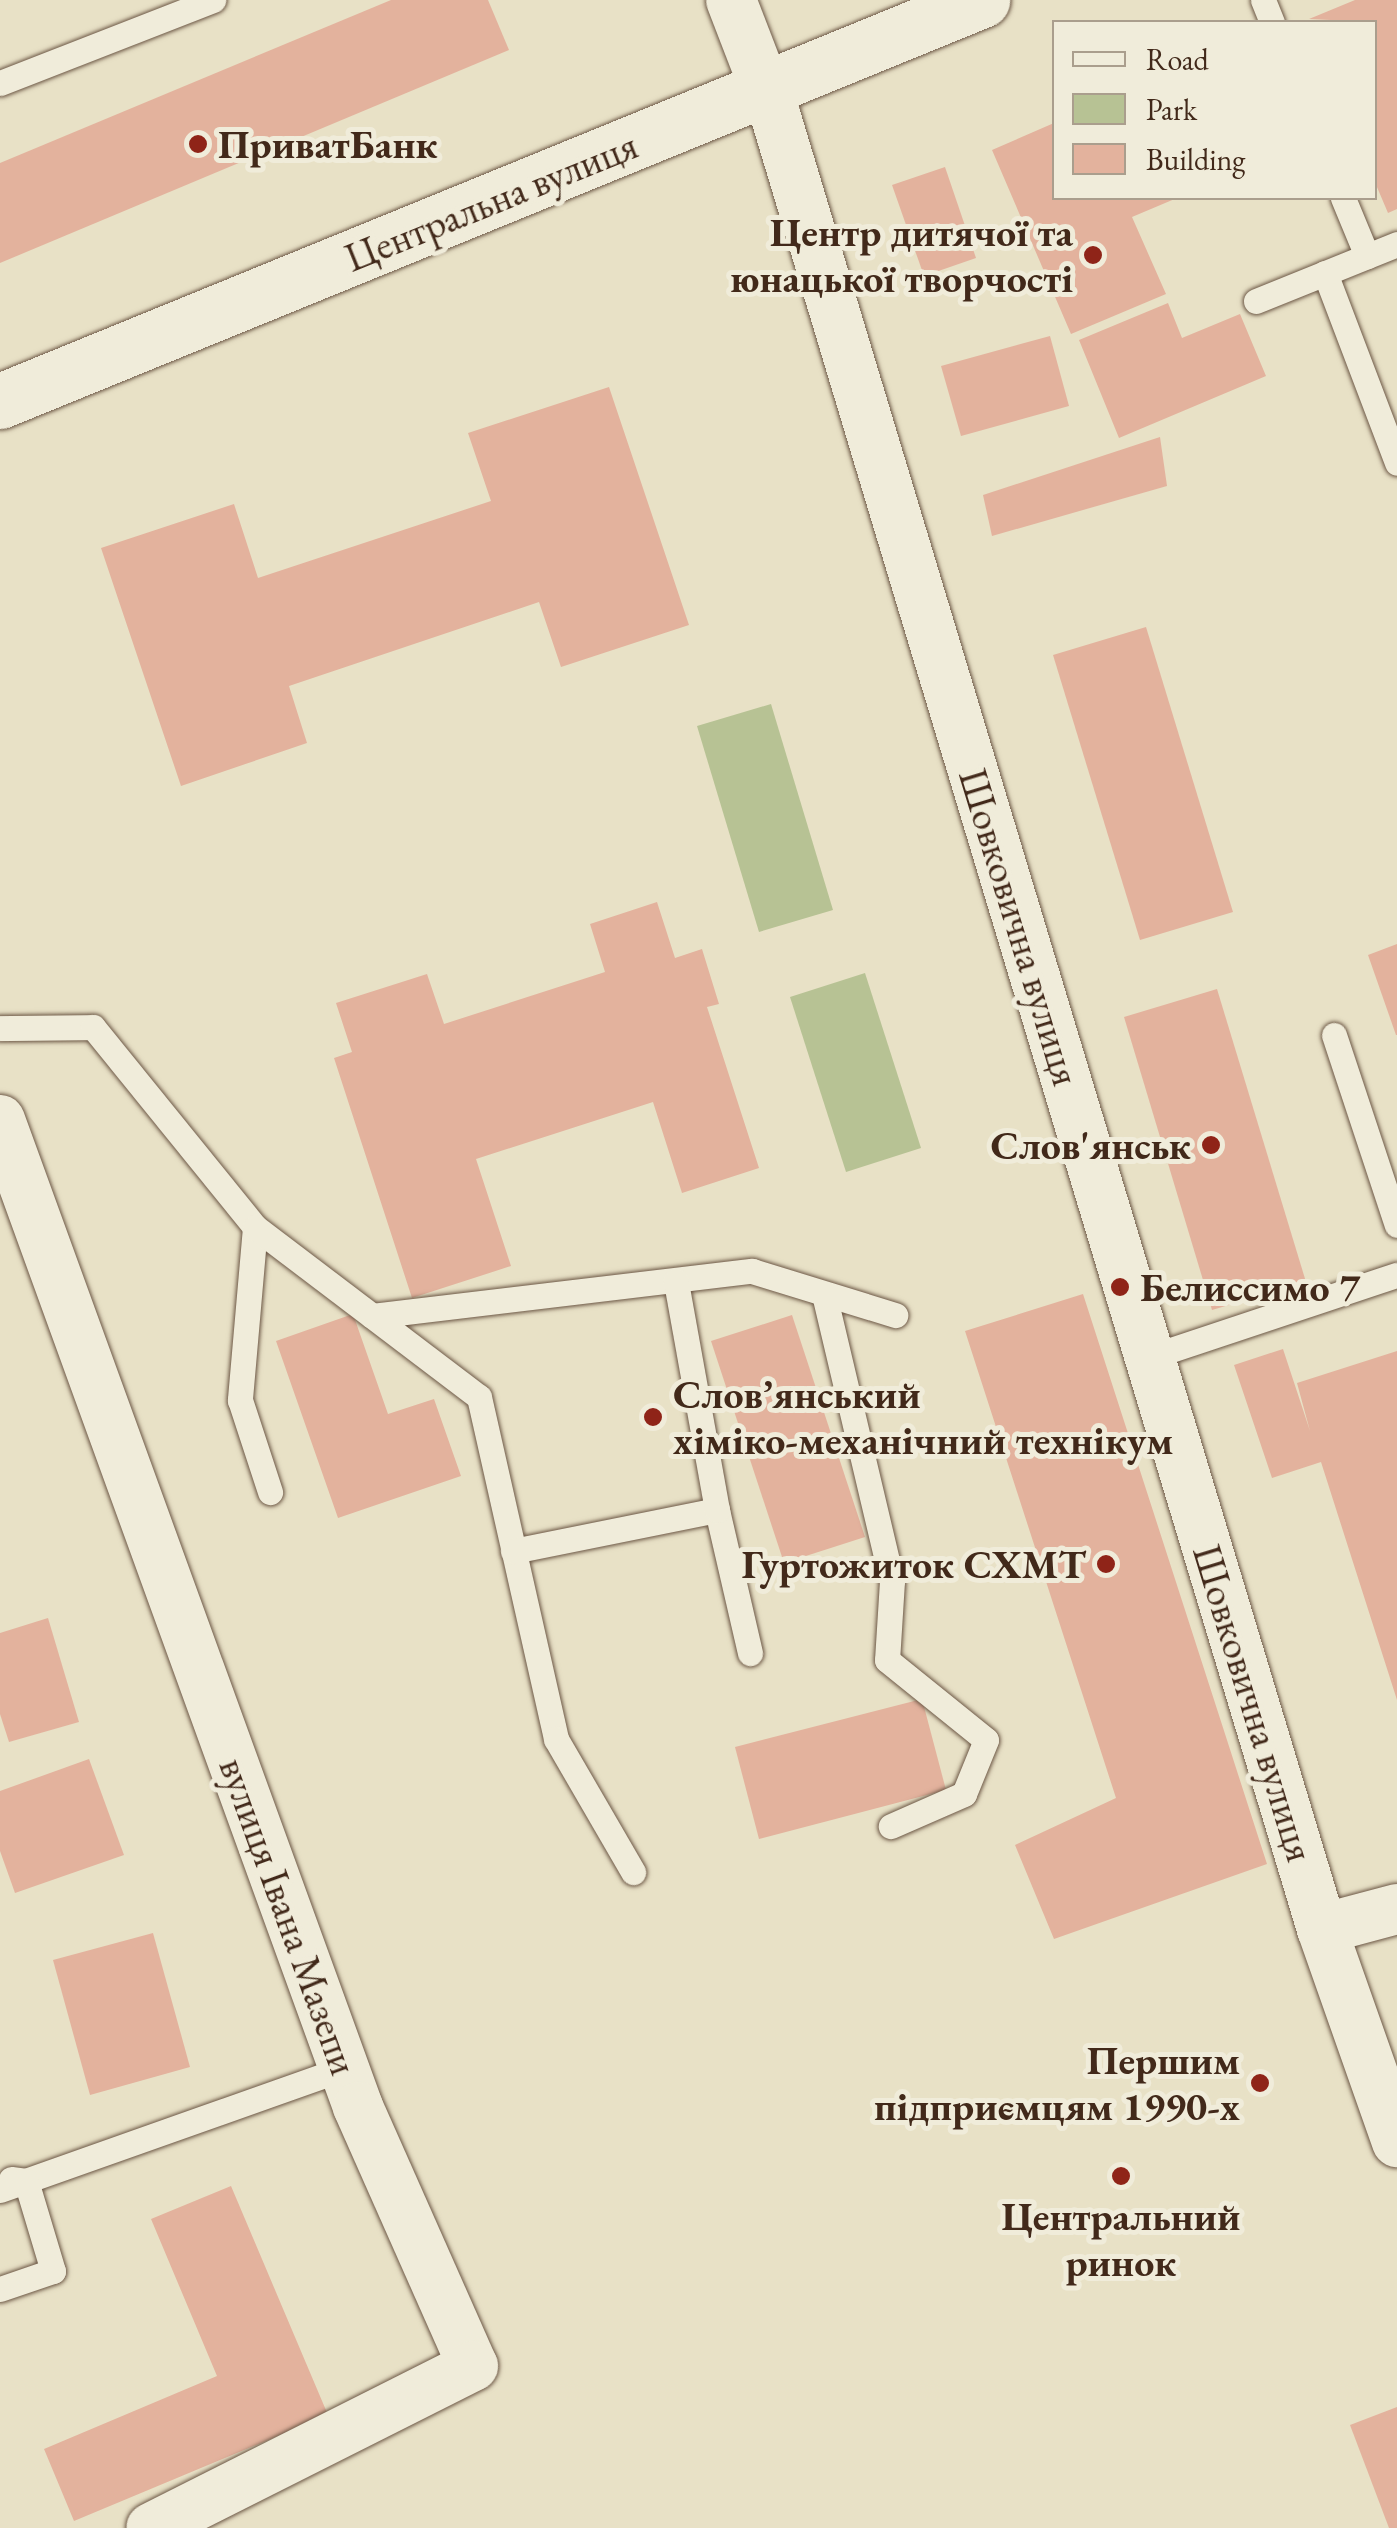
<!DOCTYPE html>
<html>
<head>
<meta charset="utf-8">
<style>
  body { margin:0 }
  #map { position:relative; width:1397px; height:2528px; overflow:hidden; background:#e8e1c6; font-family:"EB Garamond",serif }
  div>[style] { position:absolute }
  .green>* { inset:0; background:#b7c294 }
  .building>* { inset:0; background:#e3b29d }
  .roads { filter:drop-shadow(0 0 2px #6c5745) drop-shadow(0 0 2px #6c5745) }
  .lane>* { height:25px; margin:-12.5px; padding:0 12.5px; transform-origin:12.5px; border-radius:12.5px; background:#f0ecda }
  .street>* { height:50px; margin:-25px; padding:0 25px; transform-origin:25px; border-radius:25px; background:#f0ecda }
  .secondary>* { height:55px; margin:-27.5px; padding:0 27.5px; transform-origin:27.5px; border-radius:27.5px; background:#f0ecda }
  .dots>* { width:28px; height:28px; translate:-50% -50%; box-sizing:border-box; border:5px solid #f0ecda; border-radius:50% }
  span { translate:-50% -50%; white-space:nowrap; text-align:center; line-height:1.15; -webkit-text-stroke:10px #f0ecda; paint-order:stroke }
  .poi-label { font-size:40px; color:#42291a; font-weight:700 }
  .left { translate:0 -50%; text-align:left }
  .right { translate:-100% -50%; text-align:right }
  .street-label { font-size:40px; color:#42291a }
  .legend { position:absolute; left:1052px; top:20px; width:325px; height:180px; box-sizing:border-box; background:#f0ecda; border:2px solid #aa9e8d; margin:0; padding:12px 18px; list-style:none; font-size:30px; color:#42291a }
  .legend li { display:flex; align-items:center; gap:20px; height:50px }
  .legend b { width:50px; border:2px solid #aa9e8d }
</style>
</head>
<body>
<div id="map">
  <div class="green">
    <div style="clip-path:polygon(771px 704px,833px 910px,759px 932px,697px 726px)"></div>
    <div style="clip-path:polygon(865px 973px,921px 1148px,846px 1172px,790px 997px)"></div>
  </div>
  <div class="building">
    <div style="clip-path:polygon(391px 0,488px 0,509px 50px,0 263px,0 163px)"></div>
    <div style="clip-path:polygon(1355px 0,1397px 0,1397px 209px,1388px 213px,1374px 180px,1374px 22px,1309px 19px)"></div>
    <div style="clip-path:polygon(1054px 123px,1054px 198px,1177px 198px,1132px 217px,1166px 294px,1071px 334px,992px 150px)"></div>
    <div style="clip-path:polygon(945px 167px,976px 258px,924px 276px,892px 185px)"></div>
    <div style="clip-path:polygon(1168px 303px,1182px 338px,1240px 314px,1266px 376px,1119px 438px,1079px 340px)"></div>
    <div style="clip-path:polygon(1050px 336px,1069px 406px,961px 436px,941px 366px)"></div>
    <div style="clip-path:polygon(609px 387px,689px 625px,561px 667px,539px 602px,289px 686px,307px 743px,181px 786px,101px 548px,234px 504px,258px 578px,491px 501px,468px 433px)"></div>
    <div style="clip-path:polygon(1160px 437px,1167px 486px,992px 536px,983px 495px)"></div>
    <div style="clip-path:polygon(1146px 627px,1233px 912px,1140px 940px,1053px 655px)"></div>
    <div style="clip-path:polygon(657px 902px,675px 958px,702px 949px,719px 1004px,707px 1007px,759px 1168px,682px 1193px,653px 1102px,476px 1159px,511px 1266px,412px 1298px,334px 1058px,352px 1052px,336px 1003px,427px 974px,444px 1024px,605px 972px,590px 924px)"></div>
    <div style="clip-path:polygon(1397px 944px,1397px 1035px,1396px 1035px,1368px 955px)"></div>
    <div style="clip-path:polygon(1217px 989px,1306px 1282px,1212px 1310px,1124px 1017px)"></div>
    <div style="clip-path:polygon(1083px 1294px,1267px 1864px,1054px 1939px,1015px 1845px,1116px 1798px,965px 1331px)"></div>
    <div style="clip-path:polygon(353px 1314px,388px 1414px,434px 1399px,461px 1476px,338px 1518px,276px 1341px)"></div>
    <div style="clip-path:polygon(792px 1315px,865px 1537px,784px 1563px,711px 1341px)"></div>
    <div style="clip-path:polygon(1283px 1349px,1310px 1431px,1297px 1383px,1397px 1351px,1397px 1700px,1321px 1462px,1272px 1478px,1234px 1365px)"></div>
    <div style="clip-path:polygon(48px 1618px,79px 1722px,9px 1742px,0 1714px,0 1633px)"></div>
    <div style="clip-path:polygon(922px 1699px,946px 1790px,759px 1839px,735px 1747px)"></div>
    <div style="clip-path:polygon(89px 1759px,124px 1855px,15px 1893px,0 1851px,0 1791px)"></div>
    <div style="clip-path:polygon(153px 1933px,190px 2067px,90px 2095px,53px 1960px)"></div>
    <div style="clip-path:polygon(231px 2186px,328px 2415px,74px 2521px,44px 2449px,217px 2376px,151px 2219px)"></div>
    <div style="clip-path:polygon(1397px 2407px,1397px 2528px,1389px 2528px,1350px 2425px)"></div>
  </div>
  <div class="roads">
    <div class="lane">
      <div style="left:1263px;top:0;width:24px;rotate:68deg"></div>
      <div style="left:0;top:83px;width:229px;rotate:-21.3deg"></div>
      <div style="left:1343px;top:198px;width:63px;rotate:67.5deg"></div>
      <div style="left:1325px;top:273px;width:203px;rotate:69.2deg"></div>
      <div style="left:1256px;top:301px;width:152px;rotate:-22deg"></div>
      <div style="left:0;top:1028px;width:93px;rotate:-0.6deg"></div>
      <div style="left:93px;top:1027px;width:257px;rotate:51deg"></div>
      <div style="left:255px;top:1227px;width:174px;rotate:95deg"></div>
      <div style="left:240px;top:1400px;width:97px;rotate:71.9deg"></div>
      <div style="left:1334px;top:1035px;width:200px;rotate:71.7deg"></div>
      <div style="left:255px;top:1227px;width:281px;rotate:37.2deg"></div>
      <div style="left:479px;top:1397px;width:351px;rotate:77.3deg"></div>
      <div style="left:556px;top:1739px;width:154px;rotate:59.9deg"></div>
      <div style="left:824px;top:1294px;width:295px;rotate:76.7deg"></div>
      <div style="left:892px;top:1581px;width:79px;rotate:93.6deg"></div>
      <div style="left:887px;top:1660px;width:127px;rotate:38.9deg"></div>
      <div style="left:986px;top:1740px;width:58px;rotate:112.2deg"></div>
      <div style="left:964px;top:1794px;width:80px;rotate:156.3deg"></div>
      <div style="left:372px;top:1316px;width:383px;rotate:-6.8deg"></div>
      <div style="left:752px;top:1271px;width:150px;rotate:17.1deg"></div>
      <div style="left:1150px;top:1357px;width:260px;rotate:-18.4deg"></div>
      <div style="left:717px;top:1510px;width:147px;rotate:77deg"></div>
      <div style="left:513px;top:1551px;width:208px;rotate:-11.4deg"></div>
      <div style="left:717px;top:1510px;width:233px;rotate:-100.2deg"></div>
      <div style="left:0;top:2190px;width:365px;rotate:-19.5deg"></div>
      <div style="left:0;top:2289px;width:56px;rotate:-18.8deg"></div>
      <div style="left:53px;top:2271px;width:94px;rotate:-106.7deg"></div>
      <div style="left:26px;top:2181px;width:15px;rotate:-172deg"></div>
    </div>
    <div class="street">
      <div style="left:731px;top:0;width:122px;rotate:68.9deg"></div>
      <div style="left:775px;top:114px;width:1896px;rotate:73.23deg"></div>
      <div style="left:1322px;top:1929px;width:226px;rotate:70.6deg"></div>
      <div style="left:0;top:1120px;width:1050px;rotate:70.06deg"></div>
      <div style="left:358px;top:2107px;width:283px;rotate:66.1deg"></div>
      <div style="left:473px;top:2366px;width:360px;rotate:153.3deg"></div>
      <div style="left:1322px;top:1929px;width:78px;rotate:-14.9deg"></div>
    </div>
    <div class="secondary">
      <div style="left:0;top:401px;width:1061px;rotate:-22.21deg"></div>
    </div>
  </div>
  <div class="dots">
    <div style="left:198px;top:144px;background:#8f2418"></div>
    <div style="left:1093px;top:255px;background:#8f2418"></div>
    <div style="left:1211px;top:1145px;background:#8f2418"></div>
    <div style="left:1120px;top:1287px;background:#8f2418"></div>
    <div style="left:653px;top:1417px;background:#8f2418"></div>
    <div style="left:1106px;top:1564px;background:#8f2418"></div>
    <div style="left:1260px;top:2083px;background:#8f2418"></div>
    <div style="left:1121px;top:2176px;background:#8f2418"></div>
  </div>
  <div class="poi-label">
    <span class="left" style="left:218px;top:144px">ПриватБанк</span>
    <span class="right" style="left:1073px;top:255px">Центр дитячої та<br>юнацької творчості</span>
    <span class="right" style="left:1191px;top:1145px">Слов'янськ</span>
    <span class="left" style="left:1140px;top:1287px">Белиссимо 7</span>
    <span class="left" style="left:673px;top:1417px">Слов’янський<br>хіміко-механічний технікум</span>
    <span class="right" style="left:1086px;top:1564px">Гуртожиток СХМТ</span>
    <span class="right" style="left:1240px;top:2083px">Першим<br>підприємцям 1990-х</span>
    <span style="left:1121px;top:2239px">Центральний<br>ринок</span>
  </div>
  <div class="street-label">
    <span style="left:491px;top:201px;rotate:-22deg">Центральна вулиця</span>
    <span style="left:1020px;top:927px;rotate:73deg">Шовковична вулиця</span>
    <span style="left:1254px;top:1703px;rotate:73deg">Шовковична вулиця</span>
    <span style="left:289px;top:1916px;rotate:70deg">вулиця Івана Мазепи</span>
  </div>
  <ul class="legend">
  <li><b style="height:12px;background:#f0ecda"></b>Road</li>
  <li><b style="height:28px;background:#b7c294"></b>Park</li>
  <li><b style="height:28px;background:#e3b29d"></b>Building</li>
  </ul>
</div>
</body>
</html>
